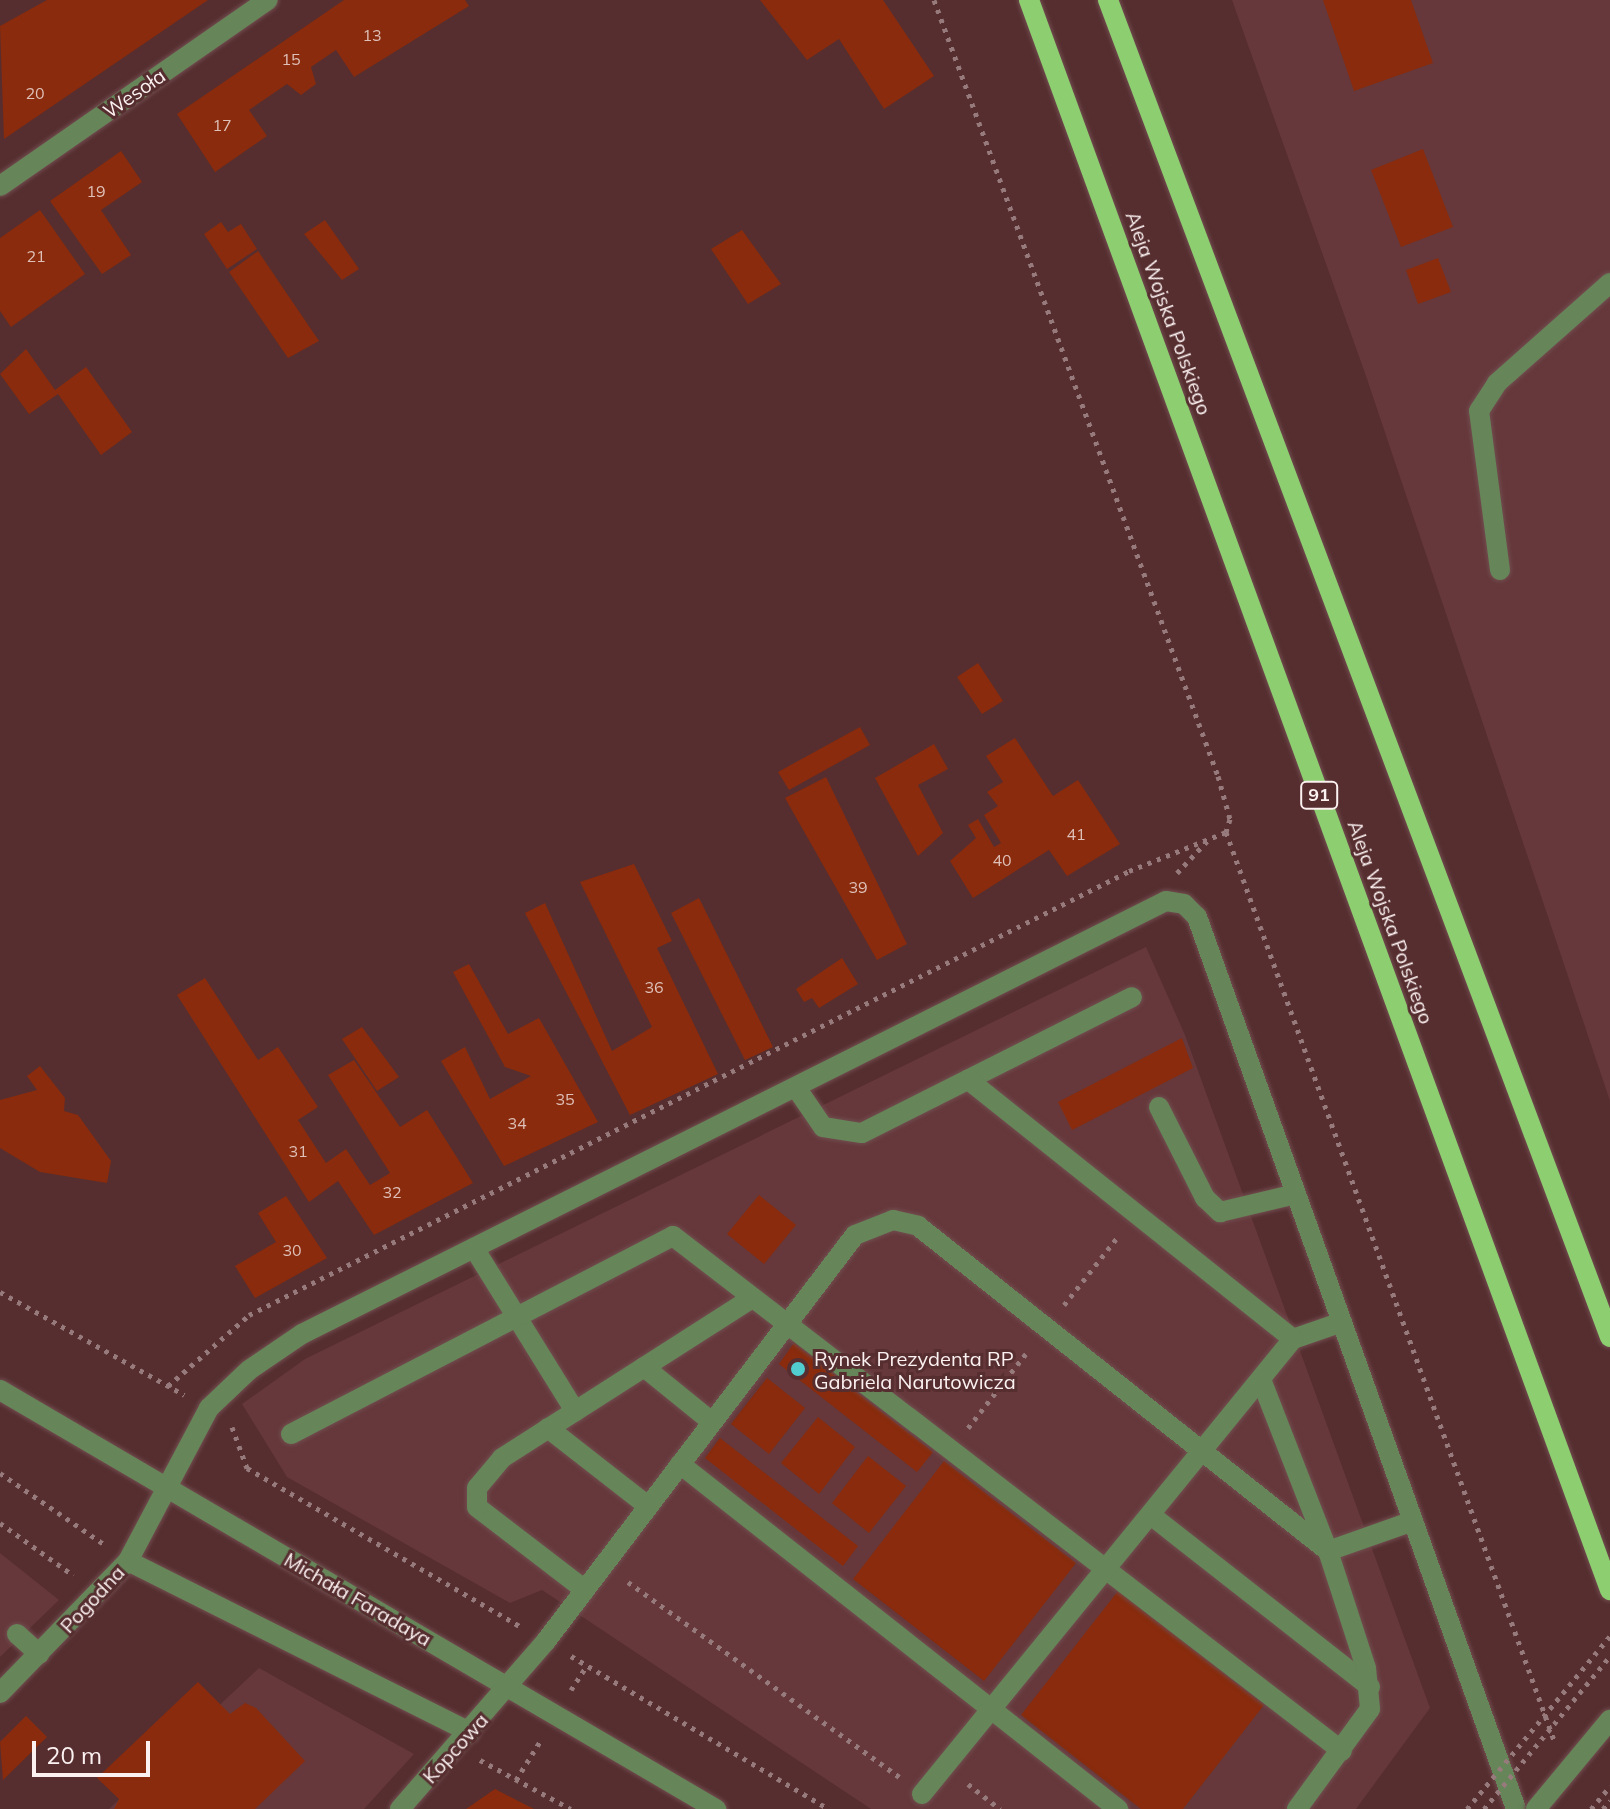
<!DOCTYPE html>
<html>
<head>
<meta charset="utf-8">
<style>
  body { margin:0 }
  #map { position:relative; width:1610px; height:1809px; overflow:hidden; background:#562e30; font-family:Mulish,sans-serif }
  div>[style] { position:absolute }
  .built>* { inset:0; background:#66383b }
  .building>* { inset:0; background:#892b0c }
  .path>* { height:5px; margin-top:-2.5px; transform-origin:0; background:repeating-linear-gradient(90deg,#977a7b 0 4px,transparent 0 10px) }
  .roads { filter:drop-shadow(0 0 2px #714d4f) drop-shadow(0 0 2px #714d4f) }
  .minor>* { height:20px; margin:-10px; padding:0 10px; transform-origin:10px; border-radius:10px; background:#668559 }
  .major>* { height:20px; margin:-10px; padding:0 10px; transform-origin:10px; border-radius:10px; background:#8dce71 }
  .path-bridge>* { height:5px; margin-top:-2.5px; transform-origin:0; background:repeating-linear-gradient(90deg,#977a7b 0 4px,transparent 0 10px) }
  .bridges { filter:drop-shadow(0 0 2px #714d4f) drop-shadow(0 0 2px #714d4f) }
  .minor-bridge>* { height:20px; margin:-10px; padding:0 10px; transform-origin:10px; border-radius:10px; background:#668559 }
  .dots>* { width:22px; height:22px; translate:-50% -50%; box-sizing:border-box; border:4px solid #562e30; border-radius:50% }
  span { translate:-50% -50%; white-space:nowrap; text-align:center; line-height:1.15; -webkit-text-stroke:6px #562e30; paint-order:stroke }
  .number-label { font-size:16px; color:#dfc0b8 }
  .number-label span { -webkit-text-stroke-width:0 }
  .shield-label span { padding:2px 6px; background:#562e30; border:2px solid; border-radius:6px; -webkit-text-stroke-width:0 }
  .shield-label { font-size:18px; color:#fcf1f1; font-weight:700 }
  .street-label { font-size:20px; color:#fcf1f1 }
  .poi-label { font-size:20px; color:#fcf1f1 }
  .left { translate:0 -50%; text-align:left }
  .scale { position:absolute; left:32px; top:1741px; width:118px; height:36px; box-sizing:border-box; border:4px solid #fcf1f1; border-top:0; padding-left:10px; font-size:24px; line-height:28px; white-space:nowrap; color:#fcf1f1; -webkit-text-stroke:6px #562e30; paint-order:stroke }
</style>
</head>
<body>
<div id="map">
  <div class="built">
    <div style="clip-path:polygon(1232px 0,1610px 0,1610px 1101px,1366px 376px)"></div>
    <div style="clip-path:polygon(1146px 947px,1185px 1035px,1430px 1708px,1356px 1809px,871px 1809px,542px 1590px,510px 1603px,287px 1477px,242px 1404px,305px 1359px)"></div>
    <div style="clip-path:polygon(0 1553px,59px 1600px,0 1657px)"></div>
    <div style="clip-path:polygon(259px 1668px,414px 1754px,364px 1809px,109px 1809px)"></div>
  </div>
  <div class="building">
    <div style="clip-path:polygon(47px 0,208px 0,4px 139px,0 26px)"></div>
    <div style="clip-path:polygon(344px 0,465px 0,469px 6px,354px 77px,336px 50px,311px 67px,316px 84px,301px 95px,287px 84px,249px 110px,267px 136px,215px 172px,177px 114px)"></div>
    <div style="clip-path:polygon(760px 0,883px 0,934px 76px,884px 109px,839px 39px,807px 60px)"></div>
    <div style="clip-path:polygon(1323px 0,1411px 0,1433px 63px,1354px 91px)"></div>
    <div style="clip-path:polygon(1423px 149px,1453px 227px,1401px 247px,1371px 170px)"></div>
    <div style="clip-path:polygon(121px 151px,142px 182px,101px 210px,131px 255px,102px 274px,50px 201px)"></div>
    <div style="clip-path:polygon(40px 210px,85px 274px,11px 327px,0 311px,0 238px)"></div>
    <div style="clip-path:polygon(325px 220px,359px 269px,342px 280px,304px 234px)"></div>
    <div style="clip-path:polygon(221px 222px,228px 232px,241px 224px,257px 249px,227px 269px,204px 234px)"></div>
    <div style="clip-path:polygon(742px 230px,781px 284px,748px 304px,711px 249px)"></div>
    <div style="clip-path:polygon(258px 251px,319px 341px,288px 358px,229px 272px)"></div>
    <div style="clip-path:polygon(1438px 258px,1451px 292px,1418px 304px,1406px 270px)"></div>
    <div style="clip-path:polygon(26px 349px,55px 390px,86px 367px,132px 432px,101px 455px,58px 394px,29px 414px,0 374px)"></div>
    <div style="clip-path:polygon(978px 663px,1003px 701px,982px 714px,957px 677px)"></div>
    <div style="clip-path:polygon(860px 727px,870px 745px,789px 790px,778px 772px)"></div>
    <div style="clip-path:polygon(1015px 738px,1053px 796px,1078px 780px,1120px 844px,1067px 876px,1049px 850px,973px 898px,950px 861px,976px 838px,968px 825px,978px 819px,994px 847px,1001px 843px,984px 815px,998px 806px,987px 792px,1003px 782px,986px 756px)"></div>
    <div style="clip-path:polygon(934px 744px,948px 769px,918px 785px,943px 833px,918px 856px,875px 778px)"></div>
    <div style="clip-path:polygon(826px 777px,907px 944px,877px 960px,785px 798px)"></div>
    <div style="clip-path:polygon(634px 864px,672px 941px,657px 948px,718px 1074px,630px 1115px,525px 913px,545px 903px,612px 1051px,652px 1027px,580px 882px)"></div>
    <div style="clip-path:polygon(699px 898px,773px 1047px,745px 1060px,671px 913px)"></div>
    <div style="clip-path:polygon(842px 958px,858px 984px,819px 1008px,812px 998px,804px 1002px,796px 989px)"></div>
    <div style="clip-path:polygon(469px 964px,508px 1034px,539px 1018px,598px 1122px,504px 1166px,441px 1061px,465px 1047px,490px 1099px,531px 1076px,505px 1067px,453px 972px)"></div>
    <div style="clip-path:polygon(205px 978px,258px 1060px,278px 1047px,318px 1107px,298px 1120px,326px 1163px,346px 1149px,370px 1185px,390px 1173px,328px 1075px,354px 1060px,400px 1127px,427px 1110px,473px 1183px,374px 1235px,338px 1181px,309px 1202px,177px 995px)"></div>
    <div style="clip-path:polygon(362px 1027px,399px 1077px,377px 1091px,342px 1039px)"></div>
    <div style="clip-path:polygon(1182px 1038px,1193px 1068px,1072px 1130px,1058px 1102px)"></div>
    <div style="clip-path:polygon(40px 1066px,65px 1098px,64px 1111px,78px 1115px,111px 1161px,107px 1183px,40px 1172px,0 1148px,0 1100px,37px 1090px,27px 1076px)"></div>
    <div style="clip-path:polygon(759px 1195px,796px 1225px,764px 1264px,727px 1234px)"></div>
    <div style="clip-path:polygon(286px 1196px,327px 1258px,255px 1298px,235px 1266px,276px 1242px,258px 1213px)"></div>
    <div style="clip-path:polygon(794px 1343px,933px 1452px,917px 1472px,779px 1364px)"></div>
    <div style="clip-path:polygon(767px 1378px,805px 1408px,769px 1454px,731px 1424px)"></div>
    <div style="clip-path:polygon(818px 1417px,855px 1447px,819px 1494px,781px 1463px)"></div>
    <div style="clip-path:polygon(720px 1438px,858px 1546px,843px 1566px,705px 1458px)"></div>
    <div style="clip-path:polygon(868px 1456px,906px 1486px,869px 1533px,832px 1503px)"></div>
    <div style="clip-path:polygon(944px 1461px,1076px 1563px,984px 1681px,853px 1579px)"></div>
    <div style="clip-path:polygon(1118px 1591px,1264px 1705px,1183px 1809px,1141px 1809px,1021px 1715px)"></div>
    <div style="clip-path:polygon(198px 1682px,230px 1714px,245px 1703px,256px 1708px,305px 1761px,255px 1809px,114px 1809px,119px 1799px,97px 1778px)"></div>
    <div style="clip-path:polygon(26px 1716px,47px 1737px,3px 1780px,0 1742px)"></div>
    <div style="clip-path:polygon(495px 1789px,534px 1809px,466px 1809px)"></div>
  </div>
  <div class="path">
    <div style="left:934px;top:0;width:826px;rotate:69.9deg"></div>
    <div style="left:1218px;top:776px;width:45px;rotate:74.4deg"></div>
    <div style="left:1230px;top:819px;width:14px;rotate:107deg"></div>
    <div style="left:1226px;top:832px;width:965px;rotate:70.14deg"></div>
    <div style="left:1177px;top:873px;width:47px;rotate:-46.7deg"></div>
    <div style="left:0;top:1292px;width:211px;rotate:29.2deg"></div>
    <div style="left:1064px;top:1305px;width:85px;rotate:-51.7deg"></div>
    <div style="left:168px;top:1386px;width:108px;rotate:-41.2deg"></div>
    <div style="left:249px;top:1315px;width:986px;rotate:-26.77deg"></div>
    <div style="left:1129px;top:871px;width:105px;rotate:-21.9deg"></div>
    <div style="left:232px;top:1427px;width:44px;rotate:69.9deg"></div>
    <div style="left:247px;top:1468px;width:317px;rotate:30.1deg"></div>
    <div style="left:968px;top:1428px;width:98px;rotate:-52.1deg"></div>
    <div style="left:0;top:1473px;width:127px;rotate:34.4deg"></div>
    <div style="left:0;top:1523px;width:90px;rotate:35.5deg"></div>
    <div style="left:628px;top:1582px;width:334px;rotate:35.7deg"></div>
    <div style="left:571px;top:1656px;width:300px;rotate:30.7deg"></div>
    <div style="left:571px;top:1690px;width:30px;rotate:-57deg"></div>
    <div style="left:480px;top:1760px;width:103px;rotate:28.3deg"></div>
    <div style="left:516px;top:1780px;width:47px;rotate:-58deg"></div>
    <div style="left:968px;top:1784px;width:41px;rotate:38deg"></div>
    <div style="left:1591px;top:1809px;width:30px;rotate:-50deg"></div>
    <div style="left:1603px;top:1809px;width:11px;rotate:-49deg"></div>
  </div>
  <div class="roads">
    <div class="minor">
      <div style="left:0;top:186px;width:326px;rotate:-34.8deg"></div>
      <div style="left:1500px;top:570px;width:160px;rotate:-97.5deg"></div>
      <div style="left:1479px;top:411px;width:33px;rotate:-57deg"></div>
      <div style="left:1497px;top:383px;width:151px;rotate:-41.5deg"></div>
      <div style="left:797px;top:1089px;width:46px;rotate:55.6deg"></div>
      <div style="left:823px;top:1127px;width:39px;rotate:9deg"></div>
      <div style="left:862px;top:1133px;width:302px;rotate:-26.7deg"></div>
      <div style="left:1159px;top:1107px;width:102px;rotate:63.2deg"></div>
      <div style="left:1205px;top:1198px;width:21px;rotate:43deg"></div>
      <div style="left:1220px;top:1212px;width:78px;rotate:-13.3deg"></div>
      <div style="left:474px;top:1248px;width:192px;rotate:58.2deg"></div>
      <div style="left:1293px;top:1339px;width:52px;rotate:-19.1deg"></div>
      <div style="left:644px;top:1367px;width:87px;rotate:39deg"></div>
      <div style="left:1262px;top:1382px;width:181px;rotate:68.7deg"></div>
      <div style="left:1328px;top:1551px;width:90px;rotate:-19.4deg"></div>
      <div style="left:0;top:1390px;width:830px;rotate:30.34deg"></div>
      <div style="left:548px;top:1428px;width:127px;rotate:38deg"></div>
      <div style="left:291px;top:1434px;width:430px;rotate:-27.4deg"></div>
      <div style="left:673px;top:1236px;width:844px;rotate:37.59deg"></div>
      <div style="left:680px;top:1464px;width:558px;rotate:38.23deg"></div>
      <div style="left:1152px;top:1516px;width:277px;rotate:38.1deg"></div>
      <div style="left:128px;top:1561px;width:382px;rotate:26.6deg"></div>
      <div style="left:585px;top:1590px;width:136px;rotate:-142.5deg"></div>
      <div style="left:477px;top:1507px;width:19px;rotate:-90deg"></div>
      <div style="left:477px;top:1488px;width:39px;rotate:-50deg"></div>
      <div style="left:502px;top:1458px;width:293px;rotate:-32.6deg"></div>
      <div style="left:17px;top:1634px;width:30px;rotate:42deg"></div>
      <div style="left:0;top:1693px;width:184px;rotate:-45.9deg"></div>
      <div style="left:128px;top:1561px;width:173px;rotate:-62.1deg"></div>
      <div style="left:209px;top:1408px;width:55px;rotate:-43.5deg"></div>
      <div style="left:249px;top:1370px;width:64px;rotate:-34.2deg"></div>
      <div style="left:302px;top:1334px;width:966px;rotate:-26.62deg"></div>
      <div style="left:1166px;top:901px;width:18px;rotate:9deg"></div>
      <div style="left:1184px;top:904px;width:18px;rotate:45deg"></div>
      <div style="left:1197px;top:917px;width:947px;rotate:70.32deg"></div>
      <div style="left:922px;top:1794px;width:587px;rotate:-50.81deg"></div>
      <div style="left:1293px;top:1339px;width:416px;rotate:-141.4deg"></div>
      <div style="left:400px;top:1809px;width:223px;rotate:-49deg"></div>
      <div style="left:546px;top:1641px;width:510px;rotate:-52.73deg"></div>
      <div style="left:855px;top:1235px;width:41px;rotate:-21.5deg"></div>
      <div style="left:893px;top:1220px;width:26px;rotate:13deg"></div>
      <div style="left:918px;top:1226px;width:523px;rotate:38.4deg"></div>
      <div style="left:1328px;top:1551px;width:123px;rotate:72deg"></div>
      <div style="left:1366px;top:1668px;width:41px;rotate:84.4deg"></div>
      <div style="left:1370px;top:1709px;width:124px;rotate:126.1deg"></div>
    </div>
    <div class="major">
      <div style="left:1029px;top:0;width:1693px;rotate:69.93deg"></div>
      <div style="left:1108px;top:0;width:1428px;rotate:69.42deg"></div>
    </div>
  </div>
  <div class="path-bridge">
    <div style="left:1467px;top:1809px;width:224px;rotate:-50.4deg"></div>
    <div style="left:1484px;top:1809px;width:198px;rotate:-50.5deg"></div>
  </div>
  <div class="bridges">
    <div class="minor-bridge">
      <div style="left:1536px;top:1809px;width:116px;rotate:-50.3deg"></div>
    </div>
  </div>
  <div class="dots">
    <div style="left:798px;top:1369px;background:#52cdcf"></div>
  </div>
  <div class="number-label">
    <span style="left:372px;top:35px">13</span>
    <span style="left:291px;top:59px">15</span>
    <span style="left:35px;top:93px">20</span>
    <span style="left:222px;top:125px">17</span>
    <span style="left:96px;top:191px">19</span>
    <span style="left:36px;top:256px">21</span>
    <span style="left:1076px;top:834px">41</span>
    <span style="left:1002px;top:860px">40</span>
    <span style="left:858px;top:887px">39</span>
    <span style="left:654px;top:987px">36</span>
    <span style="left:565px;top:1099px">35</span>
    <span style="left:517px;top:1123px">34</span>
    <span style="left:298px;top:1151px">31</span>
    <span style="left:392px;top:1192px">32</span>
    <span style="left:292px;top:1250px">30</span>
  </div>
  <div class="shield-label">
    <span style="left:1319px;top:795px">91</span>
  </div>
  <div class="street-label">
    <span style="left:134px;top:93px;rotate:-35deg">Wesoła</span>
    <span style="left:1169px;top:313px;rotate:70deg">Aleja Wojska Polskiego</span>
    <span style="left:1391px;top:922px;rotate:70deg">Aleja Wojska Polskiego</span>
    <span style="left:92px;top:1599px;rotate:-47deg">Pogodna</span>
    <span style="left:358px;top:1599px;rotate:30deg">Michała Faradaya</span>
    <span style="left:455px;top:1748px;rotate:-48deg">Kopcowa</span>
  </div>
  <div class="poi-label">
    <span class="left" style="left:814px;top:1370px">Rynek Prezydenta RP<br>Gabriela Narutowicza</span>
  </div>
  <div class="scale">20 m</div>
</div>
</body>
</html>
